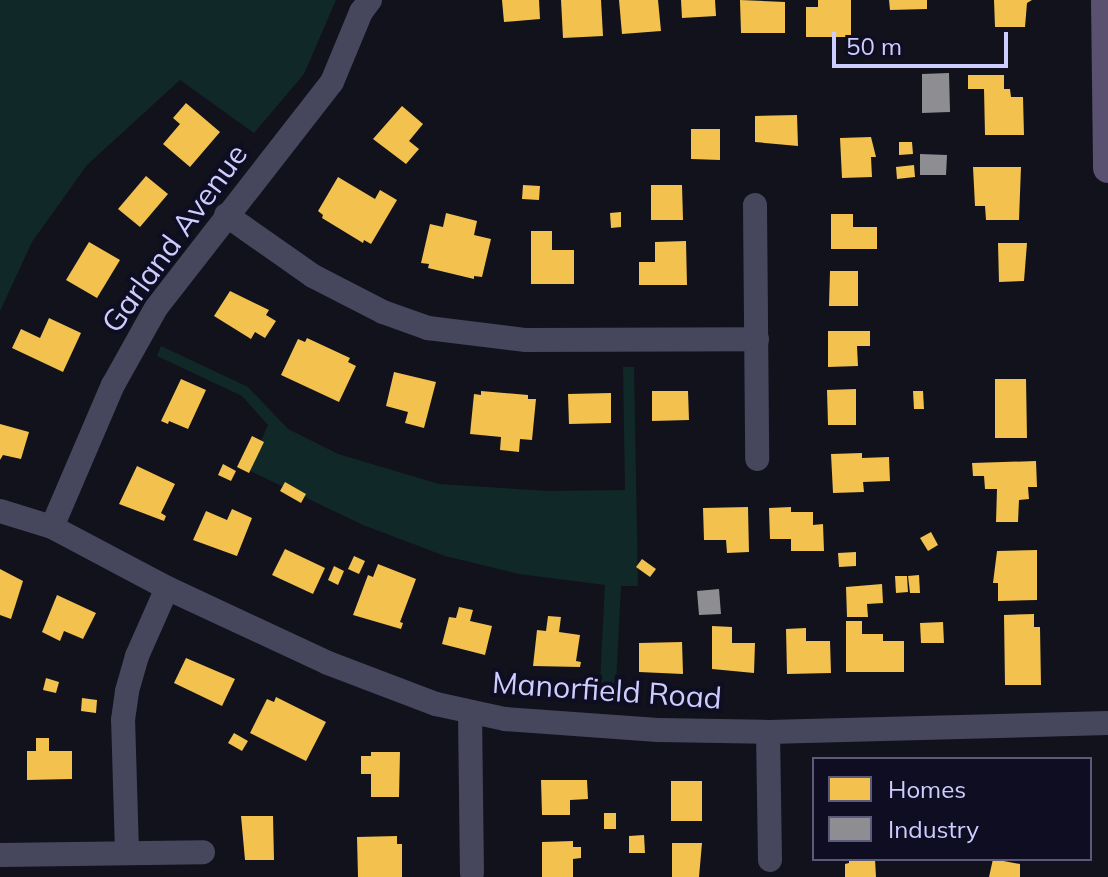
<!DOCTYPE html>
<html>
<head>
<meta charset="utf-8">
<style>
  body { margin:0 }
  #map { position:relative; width:1108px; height:877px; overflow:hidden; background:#12121d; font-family:Mulish,sans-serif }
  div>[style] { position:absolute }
  .green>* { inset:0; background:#102827 }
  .homes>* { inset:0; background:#f2c14e }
  .industry>* { inset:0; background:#8d8d92 }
  .minor>* { height:24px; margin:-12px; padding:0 12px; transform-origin:12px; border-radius:12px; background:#46475d }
  .major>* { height:30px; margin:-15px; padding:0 15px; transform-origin:15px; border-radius:15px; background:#59516f }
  span { translate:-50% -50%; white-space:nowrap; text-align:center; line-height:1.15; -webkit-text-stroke:8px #0f0d21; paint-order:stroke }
  .street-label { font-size:30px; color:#cecdff }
  .legend { position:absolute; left:812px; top:757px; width:280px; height:104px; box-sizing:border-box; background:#0f0d21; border:2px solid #5b5a7a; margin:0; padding:10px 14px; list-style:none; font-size:24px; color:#cecdff }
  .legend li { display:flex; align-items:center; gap:16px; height:40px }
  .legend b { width:40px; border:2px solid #5b5a7a }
  .scale { position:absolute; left:832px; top:32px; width:176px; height:36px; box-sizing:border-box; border:4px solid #cecdff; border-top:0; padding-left:10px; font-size:24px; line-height:28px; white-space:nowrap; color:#cecdff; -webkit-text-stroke:6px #0f0d21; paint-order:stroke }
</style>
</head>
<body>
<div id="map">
  <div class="green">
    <div style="clip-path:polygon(0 0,336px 0,304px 74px,254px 133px,180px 80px,87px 165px,32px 242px,0 311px)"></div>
    <div style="clip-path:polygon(161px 346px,248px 387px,288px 429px,338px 454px,439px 484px,549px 491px,625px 490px,623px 367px,634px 367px,638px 586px,621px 586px,615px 703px,599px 702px,605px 585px,519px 574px,445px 556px,363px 525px,248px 470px,268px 425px,242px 396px,157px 356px)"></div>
  </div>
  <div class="homes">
    <div style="clip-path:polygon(502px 0,539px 0,540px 19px,504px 22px)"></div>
    <div style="clip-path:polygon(561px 0,601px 0,603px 36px,563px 38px)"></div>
    <div style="clip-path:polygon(619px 0,658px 0,661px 31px,622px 34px)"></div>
    <div style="clip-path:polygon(681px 0,715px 0,716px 16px,682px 18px)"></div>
    <div style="clip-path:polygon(740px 0,785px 2px,785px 33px,741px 33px)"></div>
    <div style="clip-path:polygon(818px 0,851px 0,851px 37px,806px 37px,806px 7px,818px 7px)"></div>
    <div style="clip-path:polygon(889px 0,927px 0,927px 9px,890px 10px)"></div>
    <div style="clip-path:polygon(994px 0,1032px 0,1027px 3px,1025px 27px,995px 27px)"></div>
    <div style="clip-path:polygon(968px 75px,1004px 75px,1004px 89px,1010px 89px,1011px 97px,1023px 97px,1024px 135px,985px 135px,984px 89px,968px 89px)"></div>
    <div style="clip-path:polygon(186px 103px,220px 132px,190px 167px,163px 144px,180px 124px,173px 118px)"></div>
    <div style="clip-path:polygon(402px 106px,423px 124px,409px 141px,419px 149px,406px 164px,373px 139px)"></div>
    <div style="clip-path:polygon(797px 115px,798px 146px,755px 142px,755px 116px)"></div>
    <div style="clip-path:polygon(691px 129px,720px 129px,720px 160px,691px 159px)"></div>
    <div style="clip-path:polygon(871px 137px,876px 157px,871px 157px,872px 177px,842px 178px,840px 138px)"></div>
    <div style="clip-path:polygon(899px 142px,912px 142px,913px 154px,899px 155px)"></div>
    <div style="clip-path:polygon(914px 165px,915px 177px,897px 179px,896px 167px)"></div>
    <div style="clip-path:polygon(973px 167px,1021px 167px,1019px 220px,986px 220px,985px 206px,975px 206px)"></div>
    <div style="clip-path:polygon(146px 176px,168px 194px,140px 227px,118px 209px)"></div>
    <div style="clip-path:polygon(338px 177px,375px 199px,380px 190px,397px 200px,371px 244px,364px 240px,363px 243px,322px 218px,323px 215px,318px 211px)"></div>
    <div style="clip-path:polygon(523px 185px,540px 186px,539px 200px,522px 199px)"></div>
    <div style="clip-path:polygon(651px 185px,682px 185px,683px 220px,651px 220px)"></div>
    <div style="clip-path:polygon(621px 212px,621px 227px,611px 228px,610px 213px)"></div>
    <div style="clip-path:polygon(446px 213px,477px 221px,474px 235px,491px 239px,482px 277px,474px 276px,474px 279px,428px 268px,429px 264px,421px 263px,430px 224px,443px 227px)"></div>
    <div style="clip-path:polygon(831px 214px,853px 214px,853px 227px,877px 227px,877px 249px,831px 249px)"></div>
    <div style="clip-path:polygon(531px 231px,552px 231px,552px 250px,574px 250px,574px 284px,531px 284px)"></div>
    <div style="clip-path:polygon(686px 241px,687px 285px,639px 285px,639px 262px,655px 262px,655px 242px)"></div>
    <div style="clip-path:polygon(89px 242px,120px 260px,97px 298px,66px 280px)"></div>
    <div style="clip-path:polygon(998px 243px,1027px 243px,1024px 281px,999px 282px)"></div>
    <div style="clip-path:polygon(830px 271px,858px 271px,858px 306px,829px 306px)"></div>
    <div style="clip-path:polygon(230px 291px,269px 310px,266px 315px,276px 321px,265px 338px,255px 332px,251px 339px,214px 316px)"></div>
    <div style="clip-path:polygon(49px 318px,81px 333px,63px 372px,12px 348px,21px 329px,40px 338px)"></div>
    <div style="clip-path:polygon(828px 331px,870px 331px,870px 346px,857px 346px,858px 366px,828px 367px)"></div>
    <div style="clip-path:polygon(307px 338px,350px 358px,348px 362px,356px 366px,339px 402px,281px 375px,298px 339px,305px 342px)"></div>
    <div style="clip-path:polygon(394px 372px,436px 382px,424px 428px,405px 423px,408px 412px,386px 406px)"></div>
    <div style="clip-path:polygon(181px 379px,206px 390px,188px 429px,169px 421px,168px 424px,161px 421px)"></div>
    <div style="clip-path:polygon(995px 379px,1026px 379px,1027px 438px,995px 438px)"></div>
    <div style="clip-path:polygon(856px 389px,856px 425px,828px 425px,827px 390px)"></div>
    <div style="clip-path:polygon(481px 391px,528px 395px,528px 399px,536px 399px,532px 440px,520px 439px,519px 452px,500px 450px,501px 437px,470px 434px,474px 394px,481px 395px)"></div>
    <div style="clip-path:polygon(652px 391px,688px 391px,689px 420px,652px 421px)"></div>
    <div style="clip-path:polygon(913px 391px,923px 391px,924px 409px,914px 409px)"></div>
    <div style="clip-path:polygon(611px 393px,611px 423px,569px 424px,568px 394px)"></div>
    <div style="clip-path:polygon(0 424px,29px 432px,21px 459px,3px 455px,0 460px)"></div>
    <div style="clip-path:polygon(252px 436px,264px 442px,249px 473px,237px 467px)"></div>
    <div style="clip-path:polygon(862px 453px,862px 458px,889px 457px,890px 481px,863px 482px,864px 492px,833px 493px,831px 454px)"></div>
    <div style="clip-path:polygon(1036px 461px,1037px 487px,1028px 487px,1029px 499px,1019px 500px,1018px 522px,996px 522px,997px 489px,985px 489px,984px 476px,973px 476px,972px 463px)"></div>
    <div style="clip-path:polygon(223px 464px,236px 471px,231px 481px,218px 475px)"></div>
    <div style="clip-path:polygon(137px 466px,175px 484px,161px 513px,166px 516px,164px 521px,119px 504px)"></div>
    <div style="clip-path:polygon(285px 482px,306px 494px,301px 503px,280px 491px)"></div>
    <div style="clip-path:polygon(748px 507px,749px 552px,727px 553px,726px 540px,704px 540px,703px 508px)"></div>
    <div style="clip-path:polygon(791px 507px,791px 512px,813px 512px,813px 525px,823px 524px,824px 551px,791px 551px,791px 539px,770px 539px,769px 508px)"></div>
    <div style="clip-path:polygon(232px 509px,252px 518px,237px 556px,193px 540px,206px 511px,227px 520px)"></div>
    <div style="clip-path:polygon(931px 532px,938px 545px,928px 551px,920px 538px)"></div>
    <div style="clip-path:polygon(285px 549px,325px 568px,313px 594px,272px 575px)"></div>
    <div style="clip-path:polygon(1037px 550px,1037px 600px,998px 601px,998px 583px,993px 583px,997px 551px)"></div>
    <div style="clip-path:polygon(856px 552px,856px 566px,839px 567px,838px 553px)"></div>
    <div style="clip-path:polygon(354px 556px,365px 561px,359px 574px,348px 569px)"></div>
    <div style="clip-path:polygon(642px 559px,656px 569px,650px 577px,636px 567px)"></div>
    <div style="clip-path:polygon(378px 564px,416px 579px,400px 622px,403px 623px,401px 629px,353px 615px,368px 575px,373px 577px)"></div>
    <div style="clip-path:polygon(334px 566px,344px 571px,338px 585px,328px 580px)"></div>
    <div style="clip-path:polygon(0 569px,23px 581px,11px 619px,0 615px)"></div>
    <div style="clip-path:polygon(919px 575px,920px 593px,910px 593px,908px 576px)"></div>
    <div style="clip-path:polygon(895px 576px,907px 576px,908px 592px,896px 593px)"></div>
    <div style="clip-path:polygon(882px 584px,883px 603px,867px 604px,868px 617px,847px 617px,846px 587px)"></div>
    <div style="clip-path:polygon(57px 595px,96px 613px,83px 639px,64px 631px,60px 641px,42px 632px)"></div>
    <div style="clip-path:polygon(459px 607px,473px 610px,470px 621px,492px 626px,485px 655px,442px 644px,449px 617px,456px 618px)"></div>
    <div style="clip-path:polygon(1034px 614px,1034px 627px,1040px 627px,1041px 685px,1005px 685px,1004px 615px)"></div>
    <div style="clip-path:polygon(548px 616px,561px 617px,559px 632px,580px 635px,576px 661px,581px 662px,580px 667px,533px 666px,537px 630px,546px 631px)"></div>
    <div style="clip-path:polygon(846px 621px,862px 621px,862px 634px,883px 634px,883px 641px,904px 641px,904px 672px,846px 672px)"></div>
    <div style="clip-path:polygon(943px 622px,944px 643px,921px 643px,920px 623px)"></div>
    <div style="clip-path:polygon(712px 626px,732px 627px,732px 643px,755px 643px,754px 673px,712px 669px)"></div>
    <div style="clip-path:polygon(806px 628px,806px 641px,830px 641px,831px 673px,787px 674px,786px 629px)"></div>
    <div style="clip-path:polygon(682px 642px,683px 674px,639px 672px,639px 643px)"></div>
    <div style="clip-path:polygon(186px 658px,235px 679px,222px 706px,174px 683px)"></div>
    <div style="clip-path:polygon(46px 678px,59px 682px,56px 693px,43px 690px)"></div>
    <div style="clip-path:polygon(276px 697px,326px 722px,306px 761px,250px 733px,267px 699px,274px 702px)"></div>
    <div style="clip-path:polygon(82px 698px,97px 700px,96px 713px,81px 711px)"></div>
    <div style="clip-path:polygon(234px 733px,248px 741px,242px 751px,228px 743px)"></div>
    <div style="clip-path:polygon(36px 738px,49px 738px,49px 751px,72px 751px,72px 779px,27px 780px,27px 751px,36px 751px)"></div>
    <div style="clip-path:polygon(371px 752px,400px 752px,399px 797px,371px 797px,371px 774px,361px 774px,361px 756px,371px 756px)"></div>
    <div style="clip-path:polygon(541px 780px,587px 780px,588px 799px,570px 800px,570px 815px,542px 815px)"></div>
    <div style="clip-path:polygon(671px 781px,702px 781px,702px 821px,671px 821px)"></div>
    <div style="clip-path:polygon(604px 813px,616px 813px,616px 829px,604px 829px)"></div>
    <div style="clip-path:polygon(241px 816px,273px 816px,274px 860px,245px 860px)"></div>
    <div style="clip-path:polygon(644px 835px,645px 853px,629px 853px,629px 836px)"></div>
    <div style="clip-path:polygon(397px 836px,397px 844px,402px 844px,402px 877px,358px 877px,357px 837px)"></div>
    <div style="clip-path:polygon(573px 841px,573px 847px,581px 847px,581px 858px,573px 859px,573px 877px,542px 877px,542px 842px)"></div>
    <div style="clip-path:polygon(672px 843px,702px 843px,699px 877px,672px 877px)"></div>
    <div style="clip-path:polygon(849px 859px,875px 859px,876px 877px,845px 877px,845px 864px,849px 863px)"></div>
    <div style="clip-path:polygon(993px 859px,1020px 864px,1020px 877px,989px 877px)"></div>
  </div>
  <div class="industry">
    <div style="clip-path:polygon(949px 73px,950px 112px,922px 113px,922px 74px)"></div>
    <div style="clip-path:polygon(920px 154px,947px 155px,946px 175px,920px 175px)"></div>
    <div style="clip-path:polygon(719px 589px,721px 614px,699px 615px,697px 591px)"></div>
  </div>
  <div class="minor">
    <div style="left:755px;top:205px;width:254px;rotate:89.5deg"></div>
    <div style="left:226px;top:215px;width:106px;rotate:35deg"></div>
    <div style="left:313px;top:276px;width:79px;rotate:27.2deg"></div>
    <div style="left:383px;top:312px;width:48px;rotate:19.6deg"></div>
    <div style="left:428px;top:328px;width:99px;rotate:7deg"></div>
    <div style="left:526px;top:340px;width:231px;rotate:-0.2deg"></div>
    <div style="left:0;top:511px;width:54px;rotate:17.1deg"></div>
    <div style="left:52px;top:527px;width:130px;rotate:27.9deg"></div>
    <div style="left:167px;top:588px;width:178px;rotate:25deg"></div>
    <div style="left:328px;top:663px;width:116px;rotate:20.8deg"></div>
    <div style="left:436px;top:704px;width:71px;rotate:12.3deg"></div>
    <div style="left:505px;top:719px;width:153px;rotate:4.1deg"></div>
    <div style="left:658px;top:730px;width:110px;rotate:1deg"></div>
    <div style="left:768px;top:732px;width:340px;rotate:-1.5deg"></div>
    <div style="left:52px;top:527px;width:155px;rotate:-66.8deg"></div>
    <div style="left:113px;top:385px;width:88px;rotate:-60.8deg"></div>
    <div style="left:156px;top:308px;width:286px;rotate:-52.1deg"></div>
    <div style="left:332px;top:82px;width:76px;rotate:-67.5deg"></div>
    <div style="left:361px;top:12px;width:15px;rotate:-53deg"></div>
    <div style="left:470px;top:712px;width:161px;rotate:89.3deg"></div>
    <div style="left:768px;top:732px;width:128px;rotate:89.1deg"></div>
    <div style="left:127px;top:852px;width:132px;rotate:-91.7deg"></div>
    <div style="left:123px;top:720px;width:29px;rotate:-82deg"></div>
    <div style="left:127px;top:691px;width:36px;rotate:-74deg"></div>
    <div style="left:137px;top:656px;width:74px;rotate:-66.2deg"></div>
    <div style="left:0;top:855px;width:203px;rotate:-0.8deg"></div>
  </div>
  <div class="major">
    <div style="left:1106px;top:0;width:168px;rotate:89.3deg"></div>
  </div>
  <div class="street-label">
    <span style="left:174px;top:238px;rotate:-54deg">Garland Avenue</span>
    <span style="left:607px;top:690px;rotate:4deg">Manorfield Road</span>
  </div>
  <ul class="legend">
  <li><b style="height:22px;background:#f2c14e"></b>Homes</li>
  <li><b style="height:22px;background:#8d8d92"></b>Industry</li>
  </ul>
  <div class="scale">50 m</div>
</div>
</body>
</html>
